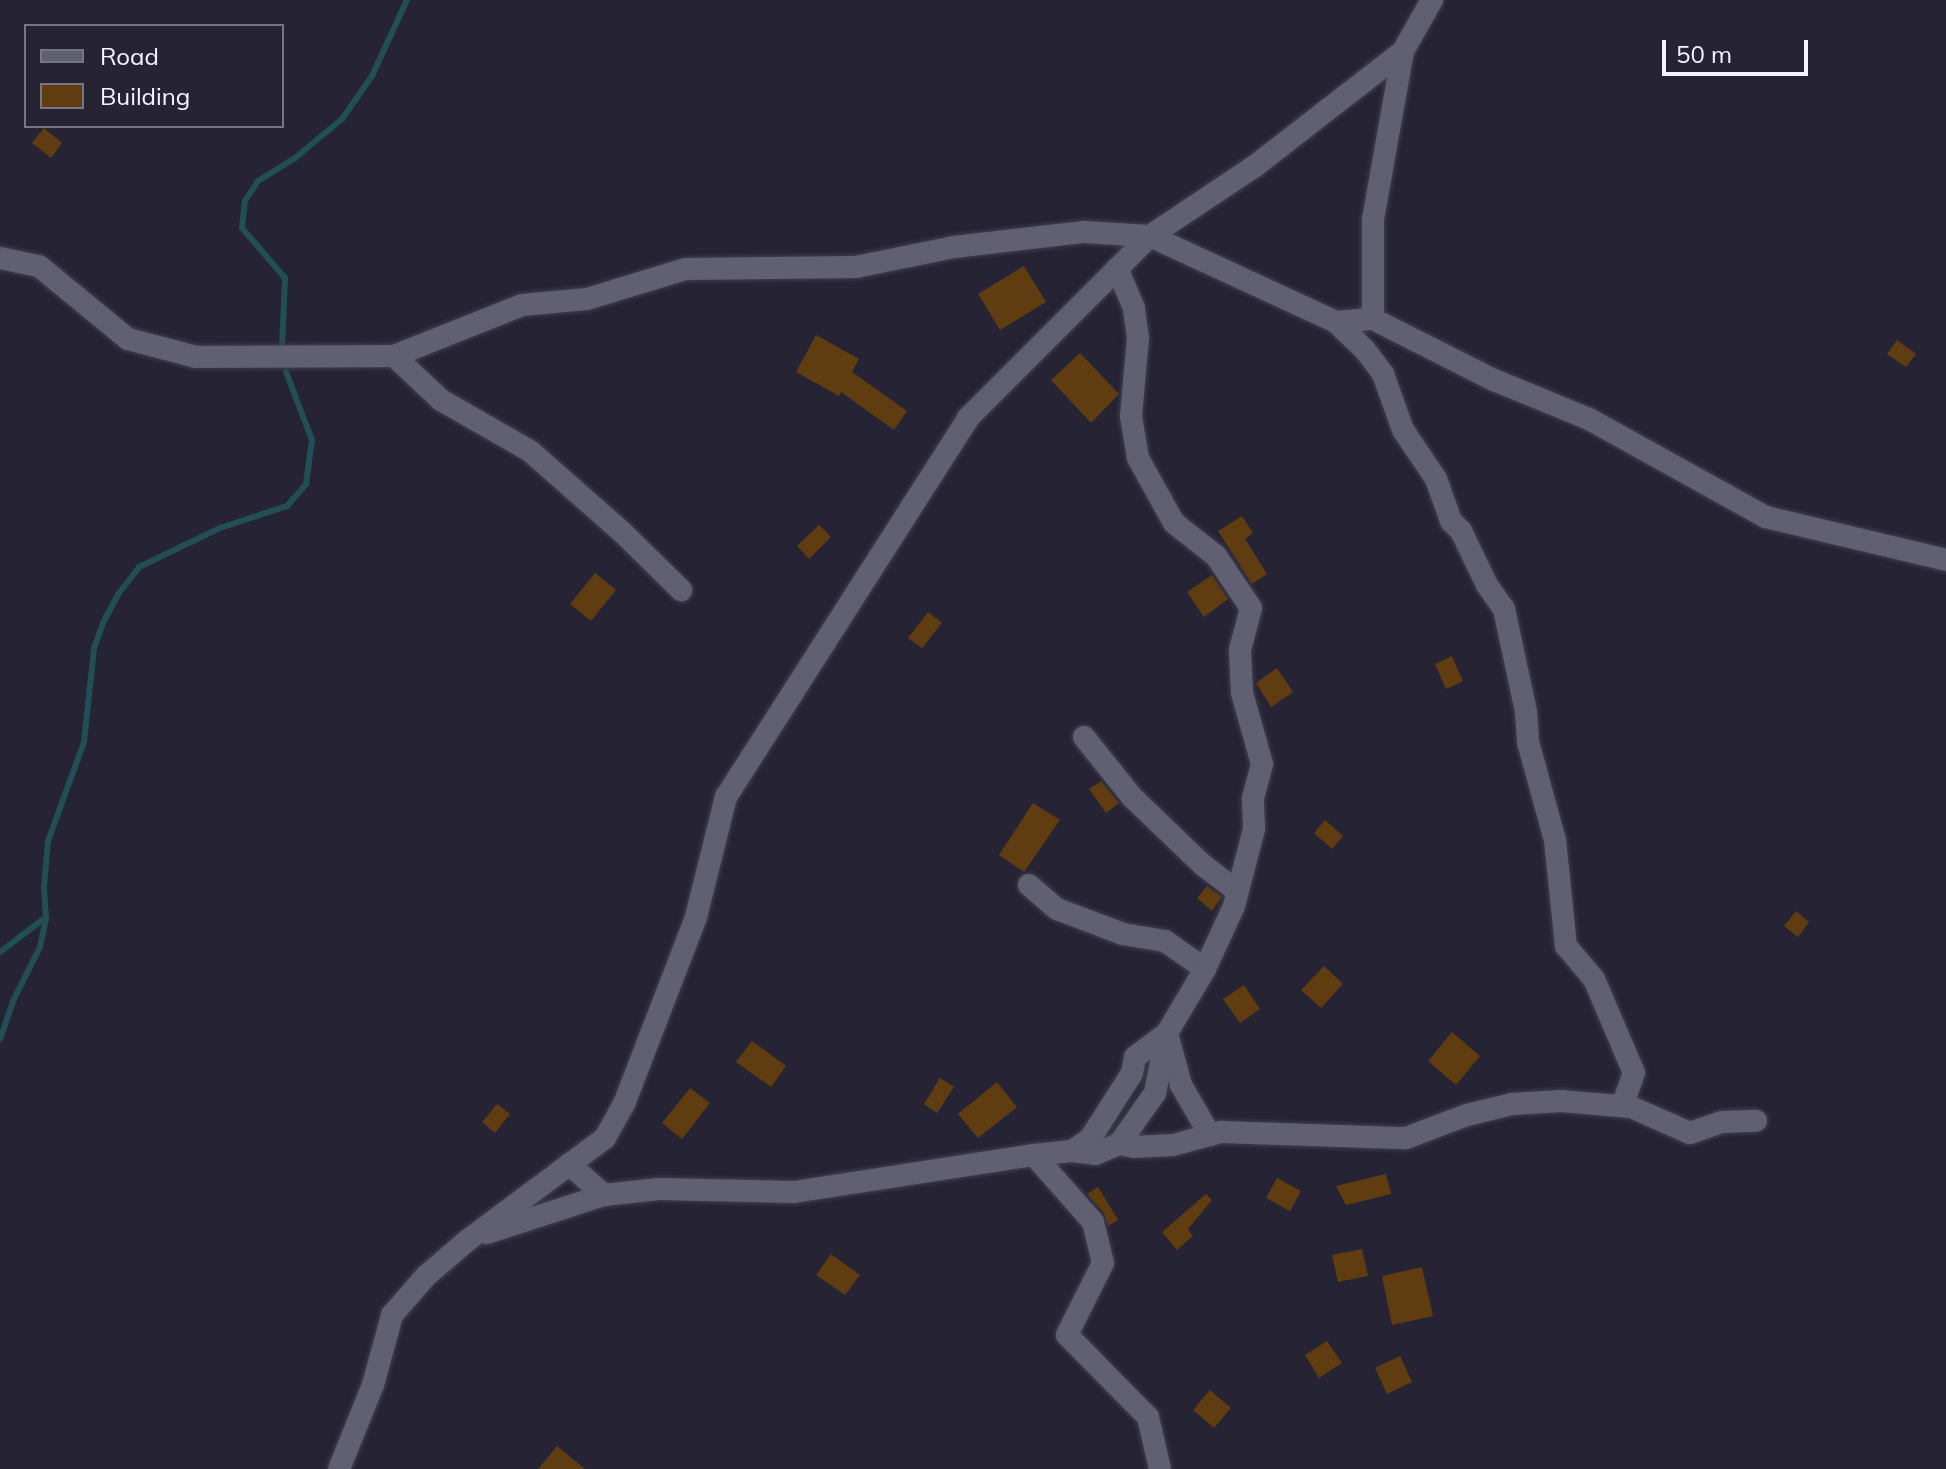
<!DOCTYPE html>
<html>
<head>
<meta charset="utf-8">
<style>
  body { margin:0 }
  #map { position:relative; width:1946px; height:1469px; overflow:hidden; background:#262334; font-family:Mulish,sans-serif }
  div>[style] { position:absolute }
  .stream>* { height:6px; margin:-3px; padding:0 3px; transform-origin:3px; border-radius:3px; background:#224e56 }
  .building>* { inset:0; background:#5f3d11 }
  .roads { filter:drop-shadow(0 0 2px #413f4d) drop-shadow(0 0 2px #413f4d) }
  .minor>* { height:22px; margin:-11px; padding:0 11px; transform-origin:11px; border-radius:11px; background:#615f72 }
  span { translate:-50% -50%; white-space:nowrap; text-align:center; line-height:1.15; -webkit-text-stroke:6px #262334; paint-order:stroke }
  .legend { position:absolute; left:24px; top:24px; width:260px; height:104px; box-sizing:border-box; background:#262334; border:2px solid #787685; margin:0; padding:10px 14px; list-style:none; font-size:24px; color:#f4f3fe }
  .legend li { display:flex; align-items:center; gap:16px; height:40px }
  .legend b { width:40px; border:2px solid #787685 }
  .scale { position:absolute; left:1662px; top:40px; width:146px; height:36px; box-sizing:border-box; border:4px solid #f4f3fe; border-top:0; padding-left:10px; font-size:24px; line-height:28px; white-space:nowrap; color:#f4f3fe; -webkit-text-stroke:6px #262334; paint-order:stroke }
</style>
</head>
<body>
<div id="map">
  <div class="stream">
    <div style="left:282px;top:347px;width:69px;rotate:-87.5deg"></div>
    <div style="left:285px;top:278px;width:66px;rotate:-130.7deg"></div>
    <div style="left:242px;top:228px;width:27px;rotate:-84deg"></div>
    <div style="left:245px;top:201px;width:24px;rotate:-57deg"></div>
    <div style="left:258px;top:181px;width:44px;rotate:-31.9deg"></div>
    <div style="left:295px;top:158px;width:61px;rotate:-39.7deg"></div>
    <div style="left:342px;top:119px;width:52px;rotate:-55.1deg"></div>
    <div style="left:372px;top:76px;width:84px;rotate:-65.3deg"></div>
    <div style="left:0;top:952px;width:56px;rotate:-37.1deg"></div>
    <div style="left:0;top:1039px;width:42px;rotate:-70.7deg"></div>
    <div style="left:14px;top:999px;width:58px;rotate:-63.4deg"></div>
    <div style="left:40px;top:947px;width:30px;rotate:-78deg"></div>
    <div style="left:46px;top:918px;width:31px;rotate:-94deg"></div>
    <div style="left:44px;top:887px;width:46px;rotate:-85deg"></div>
    <div style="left:48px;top:841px;width:105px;rotate:-70deg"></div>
    <div style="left:84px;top:742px;width:95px;rotate:-83.9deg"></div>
    <div style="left:94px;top:648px;width:29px;rotate:-70deg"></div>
    <div style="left:104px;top:621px;width:32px;rotate:-62deg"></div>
    <div style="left:119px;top:593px;width:33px;rotate:-52deg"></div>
    <div style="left:139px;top:567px;width:90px;rotate:-25.7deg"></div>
    <div style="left:220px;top:528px;width:71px;rotate:-18.2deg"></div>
    <div style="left:287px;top:506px;width:29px;rotate:-49deg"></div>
    <div style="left:306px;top:484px;width:44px;rotate:-82.2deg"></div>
    <div style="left:312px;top:440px;width:73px;rotate:-110.9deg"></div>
  </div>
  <div class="building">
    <div style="clip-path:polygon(44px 128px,62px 143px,51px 158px,32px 143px)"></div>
    <div style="clip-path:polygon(1024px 266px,1046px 302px,1000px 330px,978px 294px)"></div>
    <div style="clip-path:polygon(816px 335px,859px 359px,852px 372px,907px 411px,894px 430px,841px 392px,839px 396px,796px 372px)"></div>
    <div style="clip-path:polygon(1897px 340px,1916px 354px,1906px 367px,1887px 354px)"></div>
    <div style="clip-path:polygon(1080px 353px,1119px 394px,1091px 423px,1051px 380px)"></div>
    <div style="clip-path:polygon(1242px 516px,1253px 533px,1245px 539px,1267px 574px,1252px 584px,1218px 531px)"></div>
    <div style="clip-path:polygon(819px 525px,831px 537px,809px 559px,797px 546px)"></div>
    <div style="clip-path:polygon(595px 573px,616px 590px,591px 621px,570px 604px)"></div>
    <div style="clip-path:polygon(1212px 575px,1228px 599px,1204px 617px,1187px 592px)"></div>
    <div style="clip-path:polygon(928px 612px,942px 623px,922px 648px,908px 638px)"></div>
    <div style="clip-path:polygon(1452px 656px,1463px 681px,1446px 689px,1435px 664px)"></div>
    <div style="clip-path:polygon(1277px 668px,1293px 692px,1271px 707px,1256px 683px)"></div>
    <div style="clip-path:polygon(1101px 781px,1119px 803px,1106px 813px,1089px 789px)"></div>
    <div style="clip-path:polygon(1033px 803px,1060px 820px,1024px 872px,999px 855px)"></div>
    <div style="clip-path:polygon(1325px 820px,1343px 836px,1332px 849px,1314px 833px)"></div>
    <div style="clip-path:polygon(1207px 886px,1222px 897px,1212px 911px,1197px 898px)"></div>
    <div style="clip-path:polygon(1796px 911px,1809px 922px,1798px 937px,1784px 926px)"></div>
    <div style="clip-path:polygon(1324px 966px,1343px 984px,1321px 1008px,1301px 990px)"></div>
    <div style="clip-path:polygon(1244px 985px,1260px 1009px,1240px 1023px,1223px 999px)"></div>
    <div style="clip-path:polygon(1452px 1032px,1480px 1056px,1456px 1085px,1428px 1061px)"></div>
    <div style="clip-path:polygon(752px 1041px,786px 1066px,771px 1087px,736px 1062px)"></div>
    <div style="clip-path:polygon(940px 1078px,954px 1087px,937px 1113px,924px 1104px)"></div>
    <div style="clip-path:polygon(997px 1082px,1017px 1107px,978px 1138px,958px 1114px)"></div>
    <div style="clip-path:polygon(690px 1088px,710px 1103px,682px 1139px,662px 1123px)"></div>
    <div style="clip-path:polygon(497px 1104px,510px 1114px,495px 1133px,482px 1122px)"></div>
    <div style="clip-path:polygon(1386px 1174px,1391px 1194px,1346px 1205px,1336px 1186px)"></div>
    <div style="clip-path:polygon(1277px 1178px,1301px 1191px,1290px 1211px,1266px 1198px)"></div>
    <div style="clip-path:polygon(1098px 1187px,1118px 1220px,1108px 1226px,1104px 1213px,1087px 1194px)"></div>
    <div style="clip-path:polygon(1206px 1194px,1212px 1200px,1188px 1229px,1193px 1236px,1177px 1250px,1162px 1232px)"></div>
    <div style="clip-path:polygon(1362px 1249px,1368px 1276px,1338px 1282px,1332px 1255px)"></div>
    <div style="clip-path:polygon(831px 1254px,860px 1275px,845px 1295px,816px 1275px)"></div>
    <div style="clip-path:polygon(1422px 1267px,1433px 1316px,1392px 1325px,1382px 1276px)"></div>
    <div style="clip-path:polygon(1327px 1341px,1342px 1363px,1319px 1378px,1305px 1355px)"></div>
    <div style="clip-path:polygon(1400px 1356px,1412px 1382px,1387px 1394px,1375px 1368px)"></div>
    <div style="clip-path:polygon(1210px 1390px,1231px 1408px,1214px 1428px,1193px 1410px)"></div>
    <div style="clip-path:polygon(557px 1446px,585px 1469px,538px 1469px)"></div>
  </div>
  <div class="roads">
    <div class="minor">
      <div style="left:1403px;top:51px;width:171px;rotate:100.1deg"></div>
      <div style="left:1373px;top:219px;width:100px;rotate:90deg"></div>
      <div style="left:1373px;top:319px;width:136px;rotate:26.8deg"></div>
      <div style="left:1494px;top:380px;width:103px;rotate:22.3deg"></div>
      <div style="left:1589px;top:419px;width:202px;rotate:29deg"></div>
      <div style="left:1766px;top:517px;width:185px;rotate:13.4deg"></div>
      <div style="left:0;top:258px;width:40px;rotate:12deg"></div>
      <div style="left:39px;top:266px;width:115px;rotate:39.4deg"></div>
      <div style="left:128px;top:339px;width:70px;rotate:14.8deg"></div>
      <div style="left:196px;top:357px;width:198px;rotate:-0.3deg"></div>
      <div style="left:394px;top:356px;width:138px;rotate:-21.7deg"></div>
      <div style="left:522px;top:305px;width:65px;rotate:-5.3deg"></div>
      <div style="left:587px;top:299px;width:103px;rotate:-16.9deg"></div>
      <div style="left:686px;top:269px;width:170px;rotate:-0.7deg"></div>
      <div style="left:856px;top:267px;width:100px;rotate:-11.5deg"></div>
      <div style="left:954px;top:247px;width:131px;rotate:-6.6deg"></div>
      <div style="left:1084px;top:232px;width:66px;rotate:3.5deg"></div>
      <div style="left:1150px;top:236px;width:205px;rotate:24.8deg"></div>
      <div style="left:1336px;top:322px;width:37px;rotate:-5deg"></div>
      <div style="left:1336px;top:322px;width:40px;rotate:44deg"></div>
      <div style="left:1365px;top:350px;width:30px;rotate:53deg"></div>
      <div style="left:1383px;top:374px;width:59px;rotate:70.3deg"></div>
      <div style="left:1403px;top:430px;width:59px;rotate:56deg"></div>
      <div style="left:1436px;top:479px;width:45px;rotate:70.3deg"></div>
      <div style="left:1451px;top:521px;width:14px;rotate:45deg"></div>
      <div style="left:1461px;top:531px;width:60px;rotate:64.3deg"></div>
      <div style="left:1487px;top:585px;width:29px;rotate:55deg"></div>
      <div style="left:1504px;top:609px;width:105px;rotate:77.9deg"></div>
      <div style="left:1526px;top:712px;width:30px;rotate:86deg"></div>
      <div style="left:1528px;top:742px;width:102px;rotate:74.6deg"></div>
      <div style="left:1555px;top:840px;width:107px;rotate:84.1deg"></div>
      <div style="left:1566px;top:946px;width:43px;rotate:49.7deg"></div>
      <div style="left:1594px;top:979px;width:102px;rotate:66.9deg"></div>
      <div style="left:1634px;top:1073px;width:35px;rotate:110deg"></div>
      <div style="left:394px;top:356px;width:64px;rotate:43.1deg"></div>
      <div style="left:441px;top:400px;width:103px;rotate:29.8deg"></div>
      <div style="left:530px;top:451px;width:123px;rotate:41.4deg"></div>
      <div style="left:622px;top:532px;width:83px;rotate:44.5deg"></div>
      <div style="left:1084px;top:737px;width:77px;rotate:51.3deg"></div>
      <div style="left:1132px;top:797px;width:98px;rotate:43.8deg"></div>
      <div style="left:1203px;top:865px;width:43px;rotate:37.4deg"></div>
      <div style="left:1029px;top:885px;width:37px;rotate:41deg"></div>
      <div style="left:1057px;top:909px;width:71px;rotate:20.7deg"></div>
      <div style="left:1123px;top:934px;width:43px;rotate:9.5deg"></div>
      <div style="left:1165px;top:941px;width:49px;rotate:35deg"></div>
      <div style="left:1119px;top:1144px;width:15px;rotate:11deg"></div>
      <div style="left:1134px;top:1147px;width:39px;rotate:-3deg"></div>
      <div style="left:1173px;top:1145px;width:50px;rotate:-15.2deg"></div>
      <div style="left:1221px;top:1132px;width:185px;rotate:1.9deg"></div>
      <div style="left:1406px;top:1138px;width:65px;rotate:-20.7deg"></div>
      <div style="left:1467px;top:1115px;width:46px;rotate:-13.7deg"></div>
      <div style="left:1512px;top:1104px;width:49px;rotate:-3.5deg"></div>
      <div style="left:1561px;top:1101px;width:70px;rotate:4.9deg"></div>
      <div style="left:1631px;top:1107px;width:64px;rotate:23.8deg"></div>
      <div style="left:1690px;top:1133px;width:34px;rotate:-19deg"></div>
      <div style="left:1722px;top:1122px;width:34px;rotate:-2deg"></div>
      <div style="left:1072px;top:1151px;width:22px;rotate:-34deg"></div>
      <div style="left:1090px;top:1139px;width:78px;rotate:-57.5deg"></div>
      <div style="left:1132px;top:1073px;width:16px;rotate:-79deg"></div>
      <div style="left:1135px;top:1057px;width:40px;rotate:-37deg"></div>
      <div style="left:1167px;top:1033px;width:54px;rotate:74.9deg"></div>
      <div style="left:1181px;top:1085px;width:58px;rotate:59.9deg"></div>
      <div style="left:1034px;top:1155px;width:38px;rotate:-6deg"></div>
      <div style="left:1072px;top:1151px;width:23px;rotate:7deg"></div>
      <div style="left:1095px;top:1154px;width:26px;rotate:-23deg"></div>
      <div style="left:1119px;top:1144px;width:62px;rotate:-54.8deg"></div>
      <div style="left:1155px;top:1093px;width:61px;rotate:-78.7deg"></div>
      <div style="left:1167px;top:1033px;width:74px;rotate:-59.3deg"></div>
      <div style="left:1205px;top:969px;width:69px;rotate:-65.3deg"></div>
      <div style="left:1234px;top:906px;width:80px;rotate:-75.4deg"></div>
      <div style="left:1254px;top:829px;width:31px;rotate:-92deg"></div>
      <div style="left:1253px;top:798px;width:35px;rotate:-75deg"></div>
      <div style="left:1262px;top:764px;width:74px;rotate:-105.7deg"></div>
      <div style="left:1242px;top:693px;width:43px;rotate:-92.7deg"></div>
      <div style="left:1240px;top:650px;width:43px;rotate:-75.3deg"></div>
      <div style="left:1251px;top:608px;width:63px;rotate:-123.9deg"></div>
      <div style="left:1216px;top:556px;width:53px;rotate:-141.8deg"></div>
      <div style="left:1174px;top:523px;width:74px;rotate:-119deg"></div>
      <div style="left:1138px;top:458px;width:43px;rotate:-99.5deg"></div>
      <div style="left:1131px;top:416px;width:78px;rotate:-84.9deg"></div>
      <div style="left:1138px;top:338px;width:30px;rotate:-98deg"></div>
      <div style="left:1134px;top:308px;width:43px;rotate:-113deg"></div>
      <div style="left:569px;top:1164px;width:47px;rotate:41.5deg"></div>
      <div style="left:604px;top:1195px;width:55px;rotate:-6.2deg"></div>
      <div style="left:659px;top:1189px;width:135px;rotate:1.3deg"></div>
      <div style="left:794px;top:1192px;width:243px;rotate:-8.8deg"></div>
      <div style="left:1034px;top:1155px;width:89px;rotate:48.6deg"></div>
      <div style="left:1093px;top:1222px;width:42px;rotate:76.3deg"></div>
      <div style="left:1103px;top:1263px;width:80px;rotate:116.6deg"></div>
      <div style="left:1067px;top:1335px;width:115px;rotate:45.4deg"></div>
      <div style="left:1148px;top:1417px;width:53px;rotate:77deg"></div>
      <div style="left:487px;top:1233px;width:123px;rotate:-18deg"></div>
      <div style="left:339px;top:1469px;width:91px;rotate:-68deg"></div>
      <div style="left:373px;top:1385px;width:73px;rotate:-74.8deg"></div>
      <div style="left:392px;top:1315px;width:52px;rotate:-48.9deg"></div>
      <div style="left:426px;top:1276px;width:55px;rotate:-40.6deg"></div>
      <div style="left:468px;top:1240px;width:171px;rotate:-36.7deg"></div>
      <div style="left:605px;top:1138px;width:39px;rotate:-61deg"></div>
      <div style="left:624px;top:1104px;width:200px;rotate:-68.9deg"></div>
      <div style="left:696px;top:917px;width:124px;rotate:-76deg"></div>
      <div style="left:726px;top:797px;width:450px;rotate:-57.4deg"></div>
      <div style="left:968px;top:418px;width:257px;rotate:-45deg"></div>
      <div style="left:1150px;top:236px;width:126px;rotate:-33.7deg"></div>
      <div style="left:1255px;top:166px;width:187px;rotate:-37.8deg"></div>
      <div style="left:1403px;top:51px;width:59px;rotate:-60.4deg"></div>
    </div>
  </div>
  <ul class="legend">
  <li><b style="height:10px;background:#615f72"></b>Road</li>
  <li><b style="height:22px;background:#5f3d11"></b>Building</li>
  </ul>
  <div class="scale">50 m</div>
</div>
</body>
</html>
